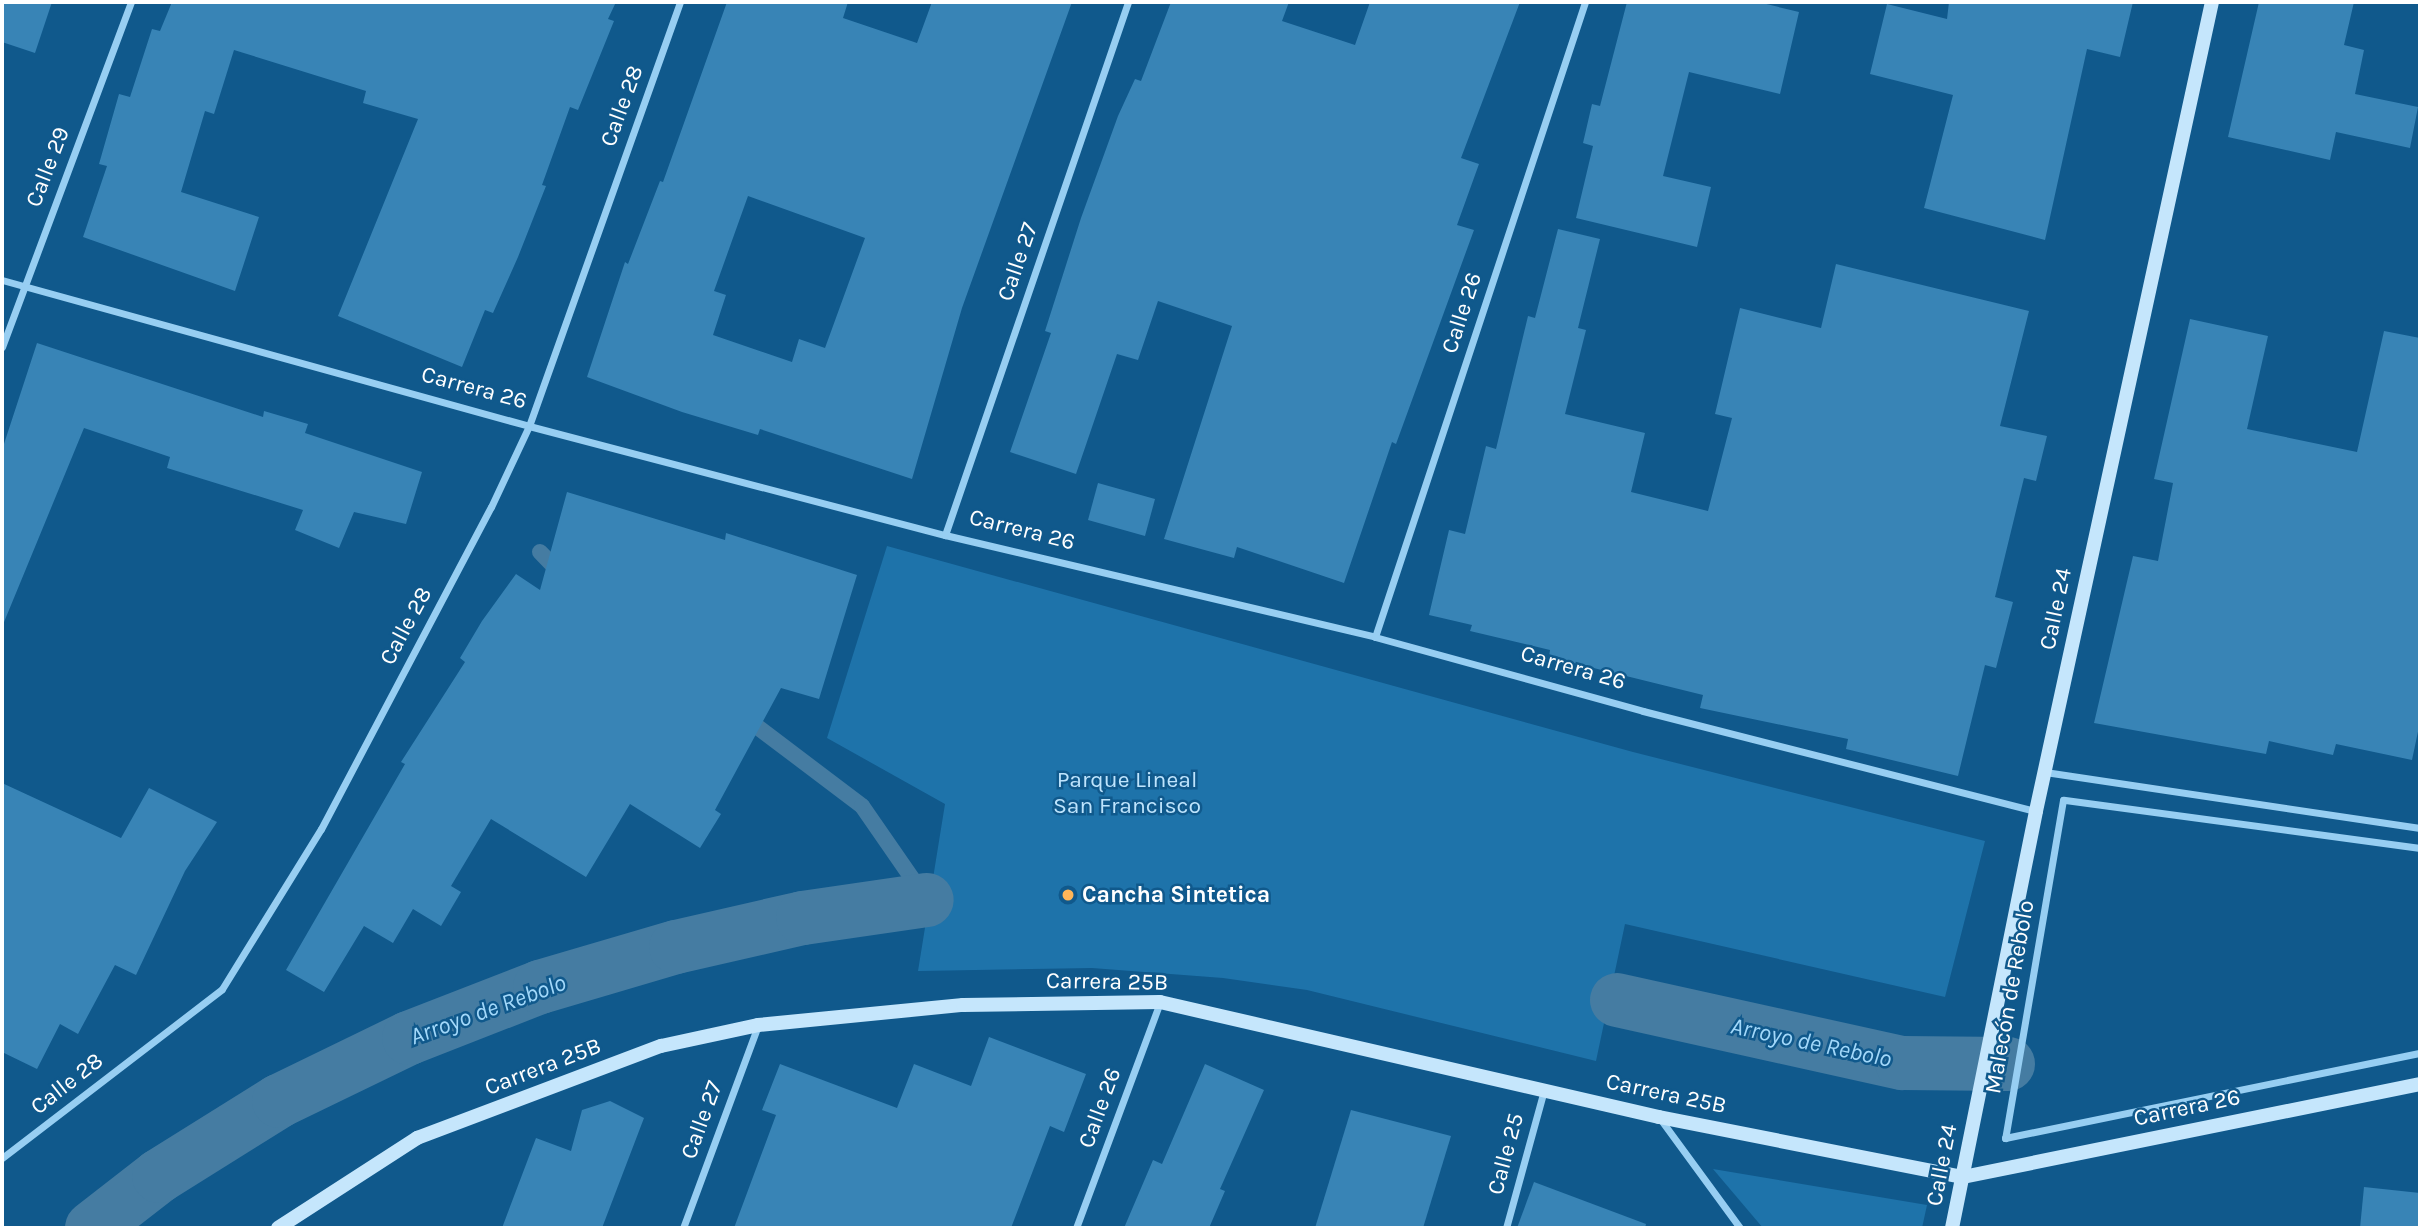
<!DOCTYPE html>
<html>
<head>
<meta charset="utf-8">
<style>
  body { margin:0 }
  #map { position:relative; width:2422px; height:1230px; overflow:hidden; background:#10598c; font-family:Karla,sans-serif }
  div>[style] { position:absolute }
  .green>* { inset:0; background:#1e73aa }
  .stream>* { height:16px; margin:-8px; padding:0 8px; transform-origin:8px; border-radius:8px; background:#457ca2 }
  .canal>* { height:54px; margin:-27px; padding:0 27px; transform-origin:27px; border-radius:27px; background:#457ca2 }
  .building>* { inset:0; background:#3884b6 }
  .street>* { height:7px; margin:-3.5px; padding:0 3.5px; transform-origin:3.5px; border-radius:3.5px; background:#97cef2 }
  .secondary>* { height:14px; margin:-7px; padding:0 7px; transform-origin:7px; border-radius:7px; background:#c5e6fc }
  .dots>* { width:19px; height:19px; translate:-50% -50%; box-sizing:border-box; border:4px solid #10598c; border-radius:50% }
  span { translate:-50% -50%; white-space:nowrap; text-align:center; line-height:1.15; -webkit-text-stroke:5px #10598c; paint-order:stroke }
  .street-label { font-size:23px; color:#fff }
  .park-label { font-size:23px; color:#bee4fd }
  .poi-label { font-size:23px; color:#fff; font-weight:700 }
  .left { translate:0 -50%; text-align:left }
  .water-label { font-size:24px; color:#a2d8fa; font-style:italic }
  .frame { position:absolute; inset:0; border:4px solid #fff; pointer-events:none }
</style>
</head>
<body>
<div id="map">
  <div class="green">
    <div style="clip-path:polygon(887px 546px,1633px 752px,1985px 841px,1945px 997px,1625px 924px,1596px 1061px,1307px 990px,1223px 978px,1092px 968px,918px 971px,945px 804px,827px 738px)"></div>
    <div style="clip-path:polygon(1713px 1169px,1927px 1205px,1922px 1228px,1763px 1228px)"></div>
  </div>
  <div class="stream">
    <div style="left:540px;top:552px;width:32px;rotate:46deg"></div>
    <div style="left:743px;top:716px;width:149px;rotate:37.1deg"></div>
    <div style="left:862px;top:806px;width:114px;rotate:55.3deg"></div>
  </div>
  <div class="canal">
    <div style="left:1617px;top:1000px;width:292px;rotate:12.5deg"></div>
    <div style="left:1902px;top:1063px;width:106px;rotate:0.5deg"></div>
    <div style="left:92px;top:1228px;width:85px;rotate:-37.8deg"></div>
    <div style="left:159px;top:1176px;width:142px;rotate:-32deg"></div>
    <div style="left:279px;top:1101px;width:144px;rotate:-25.9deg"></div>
    <div style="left:409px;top:1038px;width:141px;rotate:-21.3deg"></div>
    <div style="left:540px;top:987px;width:142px;rotate:-16.4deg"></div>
    <div style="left:676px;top:947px;width:130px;rotate:-12.9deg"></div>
    <div style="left:803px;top:918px;width:125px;rotate:-8.3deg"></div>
  </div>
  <div class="building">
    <div style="clip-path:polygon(2px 2px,52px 2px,35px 53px,2px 42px)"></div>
    <div style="clip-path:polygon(172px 2px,616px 2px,608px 19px,614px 21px,578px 110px,570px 107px,542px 185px,546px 186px,518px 257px,493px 313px,485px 310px,462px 367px,338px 316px,418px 119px,363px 103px,366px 91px,234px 50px,214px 114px,205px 111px,181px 192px,259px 217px,235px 291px,83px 237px,107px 166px,99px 164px,119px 94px,130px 97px,152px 29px,160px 31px)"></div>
    <div style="clip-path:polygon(evenodd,727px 2px,848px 2px,843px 18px,917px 43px,932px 2px,1072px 2px,962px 308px,912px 479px,760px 429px,758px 435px,682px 412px,587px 377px,625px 262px,628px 264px,660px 181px,663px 182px,727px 2px,748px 196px,865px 238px,825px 348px,799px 339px,792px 362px,713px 335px,726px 295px,714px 291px,748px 196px)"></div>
    <div style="clip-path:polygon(1171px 2px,1289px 2px,1282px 21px,1355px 45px,1370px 2px,1520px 2px,1461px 158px,1479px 164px,1457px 225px,1474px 230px,1396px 444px,1392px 442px,1344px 583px,1237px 547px,1234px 558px,1164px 539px,1232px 326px,1158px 301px,1138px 360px,1117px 354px,1076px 474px,1010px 452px,1051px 333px,1045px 331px,1081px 218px,1118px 116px,1135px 79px,1141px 81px)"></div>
    <div style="clip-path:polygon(1627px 2px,1758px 2px,1799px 12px,1780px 94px,1689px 72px,1663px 176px,1711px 187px,1697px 247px,1576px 218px,1593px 146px,1583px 143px,1592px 104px,1600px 106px)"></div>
    <div style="clip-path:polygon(1949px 2px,2133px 2px,2120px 57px,2087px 49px,2045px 240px,1924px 208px,1953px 95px,1870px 74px,1887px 4px,1947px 19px)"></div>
    <div style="clip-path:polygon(2259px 2px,2354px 2px,2344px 45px,2364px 50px,2355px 94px,2418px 107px,2410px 148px,2336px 132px,2330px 160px,2228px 137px)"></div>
    <div style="clip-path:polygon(1558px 229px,1600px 239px,1578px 328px,1586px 330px,1565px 414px,1645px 433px,1631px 492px,1708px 511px,1732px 418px,1715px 414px,1740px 308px,1821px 328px,1836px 264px,2029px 311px,2000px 426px,2047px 436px,2036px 481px,2024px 478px,1995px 597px,2013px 602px,1996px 668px,1985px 665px,1958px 776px,1846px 749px,1848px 739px,1700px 708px,1703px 695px,1549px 657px,1550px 650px,1470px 631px,1472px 625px,1429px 615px,1449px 530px,1465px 534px,1486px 446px,1496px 449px,1528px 316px,1535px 318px)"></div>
    <div style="clip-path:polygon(2190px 319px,2268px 336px,2247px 429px,2357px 452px,2384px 331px,2420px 338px,2420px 722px,2412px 760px,2336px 744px,2333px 755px,2269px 741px,2266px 754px,2094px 723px,2133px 556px,2158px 561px,2173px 483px,2154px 479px)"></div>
    <div style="clip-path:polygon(37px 343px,263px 417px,264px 411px,308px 424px,305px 433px,422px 472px,406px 524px,354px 512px,339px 548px,295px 530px,303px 510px,167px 468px,170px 457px,84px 428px,2px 627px,2px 450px)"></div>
    <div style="clip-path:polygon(1098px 483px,1155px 499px,1145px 536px,1088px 520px)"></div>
    <div style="clip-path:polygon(567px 492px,725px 540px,726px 533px,857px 575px,819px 699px,781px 688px,715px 810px,721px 814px,700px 848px,630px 804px,586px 877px,491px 819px,451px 886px,461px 892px,441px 926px,413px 909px,393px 943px,364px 926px,324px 992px,286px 970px,405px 764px,401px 762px,465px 662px,460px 658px,482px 621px,516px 574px,540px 590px)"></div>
    <div style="clip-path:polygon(2px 783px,121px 838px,149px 788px,217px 822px,185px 871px,136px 975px,115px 965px,78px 1034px,60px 1024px,37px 1069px,2px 1052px)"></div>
    <div style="clip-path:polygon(989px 1037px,1086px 1074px,1064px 1132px,1050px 1126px,1011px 1228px,734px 1228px,776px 1115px,762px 1110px,780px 1064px,897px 1108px,914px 1064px,971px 1086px)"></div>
    <div style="clip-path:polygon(1205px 1064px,1264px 1090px,1220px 1189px,1225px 1191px,1209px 1228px,1124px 1228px,1153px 1160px,1162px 1164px)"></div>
    <div style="clip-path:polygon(610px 1101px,644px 1118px,602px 1228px,502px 1228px,536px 1138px,571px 1151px,582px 1110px)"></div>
    <div style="clip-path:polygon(1351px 1110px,1451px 1136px,1423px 1228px,1315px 1228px)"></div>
    <div style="clip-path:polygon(1534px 1182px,1646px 1224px,1645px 1228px,1517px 1228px)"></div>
    <div style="clip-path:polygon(2364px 1187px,2420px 1193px,2420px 1228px,2360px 1228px)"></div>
  </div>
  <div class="street">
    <div style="left:2px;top:280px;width:547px;rotate:15.48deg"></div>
    <div style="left:529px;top:426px;width:430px;rotate:14.7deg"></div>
    <div style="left:945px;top:535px;width:442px;rotate:13.3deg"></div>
    <div style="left:1375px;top:637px;width:278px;rotate:15.4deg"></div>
    <div style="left:1643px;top:711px;width:406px;rotate:14.3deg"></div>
    <div style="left:2px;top:347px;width:368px;rotate:-69.5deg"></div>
    <div style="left:945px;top:535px;width:564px;rotate:-71.05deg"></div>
    <div style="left:1375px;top:637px;width:669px;rotate:-71.7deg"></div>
    <div style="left:2045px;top:772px;width:379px;rotate:8.5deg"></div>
    <div style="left:2420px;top:848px;width:360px;rotate:-172.3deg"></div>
    <div style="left:2063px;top:800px;width:343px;rotate:99.7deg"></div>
    <div style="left:2005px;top:1138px;width:424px;rotate:-11.6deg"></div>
    <div style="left:1661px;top:1120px;width:134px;rotate:53.8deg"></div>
    <div style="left:2px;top:1158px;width:277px;rotate:-37.5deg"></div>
    <div style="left:222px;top:989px;width:188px;rotate:-58.3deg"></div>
    <div style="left:321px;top:829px;width:364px;rotate:-62.2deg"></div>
    <div style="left:491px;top:507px;width:89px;rotate:-64.9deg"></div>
    <div style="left:529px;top:426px;width:450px;rotate:-70.4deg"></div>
    <div style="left:683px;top:1228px;width:216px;rotate:-69.7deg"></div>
    <div style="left:1076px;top:1228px;width:241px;rotate:-69.6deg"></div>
    <div style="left:1506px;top:1228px;width:143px;rotate:-74.6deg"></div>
  </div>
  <div class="secondary">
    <div style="left:278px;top:1228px;width:166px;rotate:-32.9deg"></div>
    <div style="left:417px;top:1138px;width:261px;rotate:-20.7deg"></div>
    <div style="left:661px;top:1046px;width:99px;rotate:-12.2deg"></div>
    <div style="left:758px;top:1025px;width:206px;rotate:-5.6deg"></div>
    <div style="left:963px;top:1005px;width:197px;rotate:-0.9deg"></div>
    <div style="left:1160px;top:1002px;width:512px;rotate:12.98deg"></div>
    <div style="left:1659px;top:1117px;width:310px;rotate:11.2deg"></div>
    <div style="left:1963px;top:1177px;width:466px;rotate:-11.5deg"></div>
    <div style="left:1952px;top:1228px;width:425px;rotate:-78.6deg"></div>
    <div style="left:2036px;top:811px;width:828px;rotate:-77.73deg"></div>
  </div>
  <div class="dots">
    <div style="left:1068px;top:895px;background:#ffb558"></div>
  </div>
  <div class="street-label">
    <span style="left:622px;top:106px;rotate:-70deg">Calle 28</span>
    <span style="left:48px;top:167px;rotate:-69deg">Calle 29</span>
    <span style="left:1018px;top:262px;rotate:-71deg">Calle 27</span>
    <span style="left:1462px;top:313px;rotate:-72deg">Calle 26</span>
    <span style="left:474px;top:388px;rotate:15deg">Carrera 26</span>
    <span style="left:1022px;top:530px;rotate:14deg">Carrera 26</span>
    <span style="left:2056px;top:609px;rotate:-78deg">Calle 24</span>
    <span style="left:406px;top:626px;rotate:-62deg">Calle 28</span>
    <span style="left:1573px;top:668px;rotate:16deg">Carrera 26</span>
    <span style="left:1107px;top:982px;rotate:1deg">Carrera 25B</span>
    <span style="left:2010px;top:997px;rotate:-80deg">Malecón de Rebolo</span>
    <span style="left:543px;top:1067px;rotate:-21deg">Carrera 25B</span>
    <span style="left:67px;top:1084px;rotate:-38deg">Calle 28</span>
    <span style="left:1666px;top:1094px;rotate:12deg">Carrera 25B</span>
    <span style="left:1100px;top:1108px;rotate:-70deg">Calle 26</span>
    <span style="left:2187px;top:1108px;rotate:-12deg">Carrera 26</span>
    <span style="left:702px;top:1120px;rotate:-70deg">Calle 27</span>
    <span style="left:1506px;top:1154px;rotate:-75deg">Calle 25</span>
    <span style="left:1942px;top:1165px;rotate:-79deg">Calle 24</span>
  </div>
  <div class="park-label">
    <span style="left:1127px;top:793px">Parque Lineal<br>San Francisco</span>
  </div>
  <div class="poi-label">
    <span class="left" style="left:1082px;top:895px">Cancha Sintetica</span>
  </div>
  <div class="water-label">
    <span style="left:488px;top:1010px;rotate:-20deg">Arroyo de Rebolo</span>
    <span style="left:1811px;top:1043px;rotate:12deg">Arroyo de Rebolo</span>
  </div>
  <div class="frame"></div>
</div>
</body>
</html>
